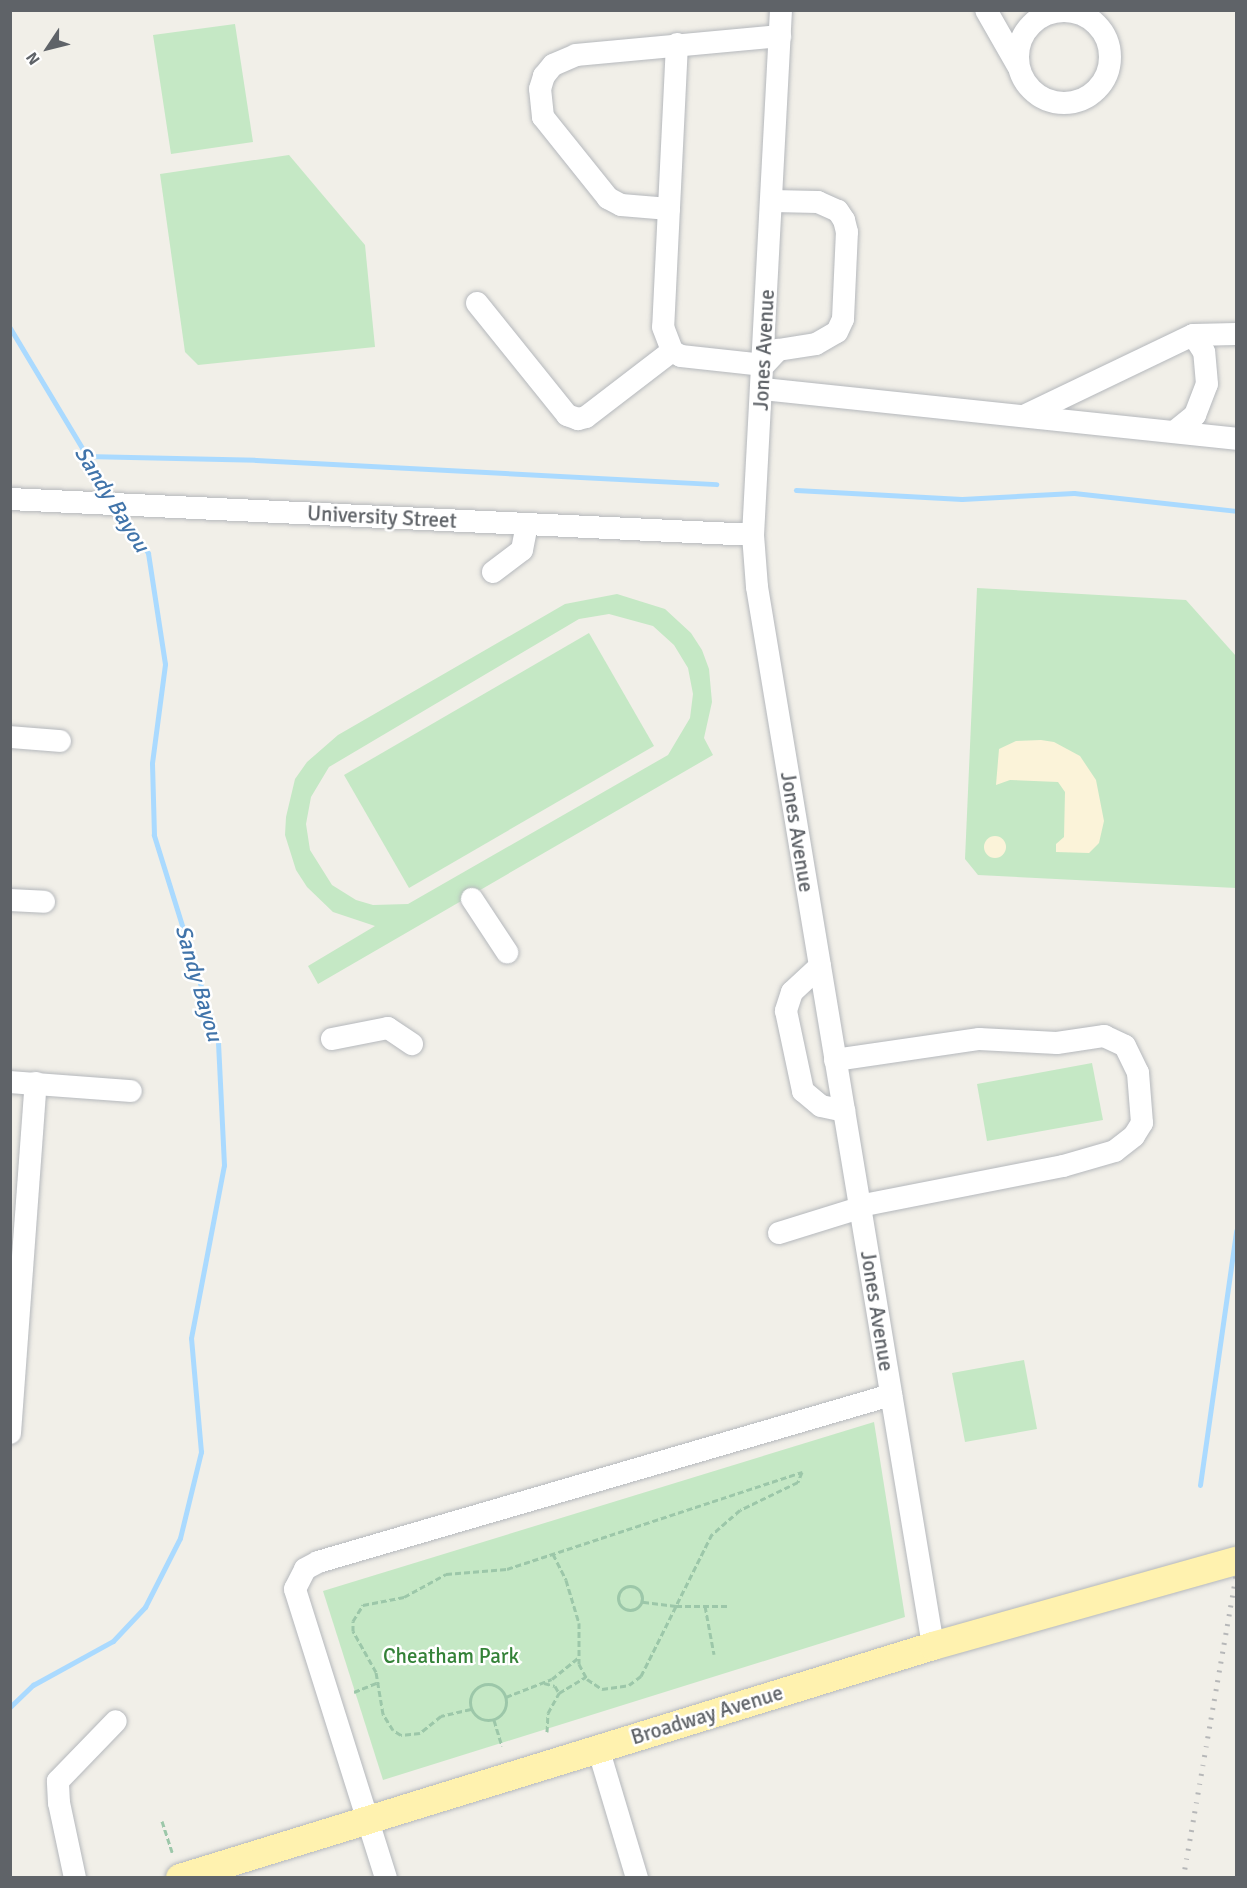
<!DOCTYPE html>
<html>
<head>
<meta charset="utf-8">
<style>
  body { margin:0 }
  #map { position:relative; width:1247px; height:1888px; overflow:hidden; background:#f1efe8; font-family:Signika,sans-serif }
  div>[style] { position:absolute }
  .green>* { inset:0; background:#c5e8c5 }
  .sand>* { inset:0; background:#fbf3d9 }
  .round { border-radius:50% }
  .stream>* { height:5px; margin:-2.5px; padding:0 2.5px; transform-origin:2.5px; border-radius:2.5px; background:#aadaff }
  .path>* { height:3px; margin-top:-1.5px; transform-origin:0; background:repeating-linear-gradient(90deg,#9cc7a9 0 6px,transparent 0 9px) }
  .path>.ring { margin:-1.5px; padding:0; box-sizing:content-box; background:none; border:3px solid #9cc7a9; border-radius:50% }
  .roads { filter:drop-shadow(0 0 2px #b5b8bc) drop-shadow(0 0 2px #b5b8bc) }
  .minor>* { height:22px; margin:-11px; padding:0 11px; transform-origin:11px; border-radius:11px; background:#fff }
  .minor>.ring { margin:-11px; padding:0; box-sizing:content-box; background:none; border:22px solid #fff; border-radius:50% }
  .major>* { height:28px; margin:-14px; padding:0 14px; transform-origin:14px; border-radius:14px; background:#fff2af }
  .rail>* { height:4.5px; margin-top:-2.25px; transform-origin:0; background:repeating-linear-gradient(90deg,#b6b7b8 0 1.5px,transparent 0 9.5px) }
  span { translate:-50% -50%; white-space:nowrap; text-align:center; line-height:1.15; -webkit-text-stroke:5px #fff; paint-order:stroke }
  .street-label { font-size:21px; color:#5f6368 }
  .park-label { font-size:21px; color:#348238 }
  .water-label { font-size:22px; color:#4174aa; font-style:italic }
  .frame { position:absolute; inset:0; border:12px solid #5f6368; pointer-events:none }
  .north { position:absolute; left:18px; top:18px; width:60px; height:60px; -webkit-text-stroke:4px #fff; paint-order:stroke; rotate:235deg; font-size:16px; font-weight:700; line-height:24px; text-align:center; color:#5f6368 }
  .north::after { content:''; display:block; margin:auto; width:21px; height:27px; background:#5f6368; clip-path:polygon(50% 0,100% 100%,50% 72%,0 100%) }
</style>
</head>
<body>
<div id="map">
  <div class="green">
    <div style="clip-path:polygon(235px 24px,253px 142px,171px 154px,153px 35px)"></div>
    <div style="clip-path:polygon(289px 155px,365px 245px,375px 347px,198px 365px,185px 352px,160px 174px)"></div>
    <div style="clip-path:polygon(977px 588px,1186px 600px,1236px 656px,1236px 888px,978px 875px,965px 859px)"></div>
    <div style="clip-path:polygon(evenodd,617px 594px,665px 609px,691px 633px,702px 650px,709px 669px,712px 702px,704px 738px,713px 755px,318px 984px,308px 966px,375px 926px,333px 912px,307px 887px,296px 870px,285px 835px,286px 817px,295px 779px,307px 762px,338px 735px,565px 604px,617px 594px,609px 614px,653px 626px,674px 645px,688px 668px,693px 694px,690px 718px,668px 755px,408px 904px,373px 905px,356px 900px,332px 885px,310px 850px,306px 824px,311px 797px,329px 767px,579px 619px,609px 614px)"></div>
    <div style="clip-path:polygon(589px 633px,654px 746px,409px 888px,344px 775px)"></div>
    <div style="clip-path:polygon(1092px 1063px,1103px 1120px,987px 1141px,977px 1084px)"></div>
    <div style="clip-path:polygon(1024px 1360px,1037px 1429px,965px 1442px,952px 1373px)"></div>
    <div style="clip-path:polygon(874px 1422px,905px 1617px,383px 1780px,323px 1591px)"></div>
  </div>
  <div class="sand">
    <div style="clip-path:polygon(1041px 740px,1054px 742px,1080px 756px,1096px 780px,1104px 821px,1099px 843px,1089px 853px,1056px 852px,1056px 844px,1064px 837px,1065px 792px,1058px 782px,1010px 780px,996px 785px,999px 749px,1016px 741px)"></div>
    <div class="round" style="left:984px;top:836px;width:22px;height:22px"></div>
  </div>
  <div class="stream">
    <div style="left:10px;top:328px;width:198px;rotate:59deg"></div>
    <div style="left:85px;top:456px;width:171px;rotate:1.3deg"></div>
    <div style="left:256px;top:460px;width:461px;rotate:3deg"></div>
    <div style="left:796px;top:490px;width:166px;rotate:3.1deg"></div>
    <div style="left:962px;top:499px;width:112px;rotate:-3.1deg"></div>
    <div style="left:1074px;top:493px;width:163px;rotate:6.3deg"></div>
    <div style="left:1200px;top:1485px;width:257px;rotate:-81.9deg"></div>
    <div style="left:10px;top:1707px;width:32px;rotate:-44deg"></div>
    <div style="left:33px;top:1685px;width:91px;rotate:-28.8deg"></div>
    <div style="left:113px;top:1641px;width:47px;rotate:-46.7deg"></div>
    <div style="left:145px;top:1607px;width:77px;rotate:-63.1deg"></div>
    <div style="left:180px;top:1538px;width:89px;rotate:-76.3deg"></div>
    <div style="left:201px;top:1452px;width:114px;rotate:-95deg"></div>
    <div style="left:191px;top:1338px;width:176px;rotate:-79.2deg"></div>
    <div style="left:224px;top:1165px;width:124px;rotate:-92.8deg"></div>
    <div style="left:218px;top:1041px;width:216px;rotate:-107.3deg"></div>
    <div style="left:154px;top:835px;width:72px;rotate:-91.6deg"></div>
    <div style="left:152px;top:763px;width:100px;rotate:-82.5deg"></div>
    <div style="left:165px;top:664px;width:112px;rotate:-98.7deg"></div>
    <div style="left:148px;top:553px;width:50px;rotate:-122.7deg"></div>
  </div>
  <div class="path">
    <div style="left:553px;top:1554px;width:29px;rotate:63deg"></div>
    <div style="left:566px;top:1580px;width:45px;rotate:73.2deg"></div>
    <div style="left:579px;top:1623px;width:41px;rotate:90deg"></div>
    <div style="left:579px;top:1664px;width:17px;rotate:62deg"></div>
    <div style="left:587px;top:1679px;width:18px;rotate:34deg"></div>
    <div style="left:602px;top:1689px;width:27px;rotate:-8deg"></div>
    <div style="left:629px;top:1685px;width:15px;rotate:-37deg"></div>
    <div style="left:641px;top:1676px;width:78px;rotate:-63.4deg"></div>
    <div style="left:676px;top:1606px;width:52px"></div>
    <div class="ring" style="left:618px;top:1586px;width:21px;height:21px"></div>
    <div style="left:705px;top:1606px;width:49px;rotate:79.4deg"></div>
    <div style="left:544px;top:1683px;width:11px;rotate:15deg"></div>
    <div style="left:555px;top:1686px;width:8px;rotate:60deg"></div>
    <div class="ring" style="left:470px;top:1684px;width:33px;height:33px"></div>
    <div style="left:354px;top:1692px;width:27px;rotate:-22deg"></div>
    <div style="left:506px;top:1697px;width:49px;rotate:-21.4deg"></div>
    <div style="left:552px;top:1679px;width:33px;rotate:-39deg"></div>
    <div style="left:471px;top:1709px;width:31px;rotate:167deg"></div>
    <div style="left:441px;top:1716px;width:27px;rotate:141deg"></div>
    <div style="left:420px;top:1733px;width:19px;rotate:174deg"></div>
    <div style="left:401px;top:1735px;width:9px;rotate:-148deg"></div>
    <div style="left:393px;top:1730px;width:19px;rotate:-122deg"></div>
    <div style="left:383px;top:1714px;width:43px;rotate:-99.5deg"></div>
    <div style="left:376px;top:1672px;width:47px;rotate:-119.3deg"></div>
    <div style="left:353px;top:1631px;width:10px;rotate:-90deg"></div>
    <div style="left:353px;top:1621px;width:19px;rotate:-58deg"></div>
    <div style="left:363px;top:1605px;width:42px;rotate:-11deg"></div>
    <div style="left:404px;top:1597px;width:48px;rotate:-28.7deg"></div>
    <div style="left:446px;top:1574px;width:61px;rotate:-4.7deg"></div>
    <div style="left:507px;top:1569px;width:311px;rotate:-18.2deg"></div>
    <div style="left:802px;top:1472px;width:11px;rotate:112deg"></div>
    <div style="left:798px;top:1482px;width:64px;rotate:154.2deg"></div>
    <div style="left:740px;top:1510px;width:37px;rotate:139deg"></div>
    <div style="left:712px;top:1534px;width:80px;rotate:116.6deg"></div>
    <div style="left:676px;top:1606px;width:34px;rotate:-173deg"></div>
    <div style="left:494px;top:1720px;width:27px;rotate:73deg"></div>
    <div style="left:547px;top:1732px;width:19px;rotate:-87deg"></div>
    <div style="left:548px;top:1713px;width:23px;rotate:-61deg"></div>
    <div style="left:559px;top:1693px;width:31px;rotate:-31deg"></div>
    <div style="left:162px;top:1821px;width:33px;rotate:72deg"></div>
  </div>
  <div class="roads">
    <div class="minor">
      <div style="left:781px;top:10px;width:526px;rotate:93.05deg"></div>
      <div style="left:753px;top:535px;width:52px;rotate:85.6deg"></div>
      <div style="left:757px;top:587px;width:1074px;rotate:80.56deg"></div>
      <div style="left:986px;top:10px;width:64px;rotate:60.3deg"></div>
      <div class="ring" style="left:1018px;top:11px;width:70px;height:70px"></div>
      <div style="left:677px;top:44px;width:283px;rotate:92.8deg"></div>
      <div style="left:663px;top:327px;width:26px;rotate:69deg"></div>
      <div style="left:672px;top:351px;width:10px;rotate:29deg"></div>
      <div style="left:681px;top:356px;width:83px;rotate:6.2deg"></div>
      <div style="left:764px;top:365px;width:21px;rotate:-47deg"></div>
      <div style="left:778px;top:350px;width:38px;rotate:-9deg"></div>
      <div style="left:816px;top:344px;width:24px;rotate:-30deg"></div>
      <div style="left:837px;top:332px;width:14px;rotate:-65deg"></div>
      <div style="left:843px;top:319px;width:87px;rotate:-87.4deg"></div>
      <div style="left:847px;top:232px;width:12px;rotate:-104deg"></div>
      <div style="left:844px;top:220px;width:11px;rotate:-124deg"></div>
      <div style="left:838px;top:211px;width:22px;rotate:-156deg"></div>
      <div style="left:818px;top:202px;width:46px;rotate:-178.8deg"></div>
      <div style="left:669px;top:209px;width:48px;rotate:-175.2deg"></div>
      <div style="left:621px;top:205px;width:15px;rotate:-152deg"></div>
      <div style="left:608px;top:198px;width:104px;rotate:-128.7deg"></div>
      <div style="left:543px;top:117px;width:28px;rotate:-96deg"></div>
      <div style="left:540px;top:89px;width:14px;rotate:-73deg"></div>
      <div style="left:544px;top:76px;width:14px;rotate:-51deg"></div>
      <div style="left:553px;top:65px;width:25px;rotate:-23deg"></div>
      <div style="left:576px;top:55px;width:205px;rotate:-5.3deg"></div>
      <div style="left:477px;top:303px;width:144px;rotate:51.2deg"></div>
      <div style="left:567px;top:415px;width:12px;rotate:20deg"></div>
      <div style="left:578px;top:419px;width:8px;rotate:-14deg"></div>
      <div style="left:586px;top:417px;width:108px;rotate:-37.5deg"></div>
      <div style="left:763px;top:389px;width:476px;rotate:6deg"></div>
      <div style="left:1024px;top:416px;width:187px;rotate:-25.6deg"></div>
      <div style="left:1193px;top:335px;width:43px;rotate:-1.3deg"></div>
      <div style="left:1174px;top:432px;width:27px;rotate:-39deg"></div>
      <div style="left:1195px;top:415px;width:33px;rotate:-69deg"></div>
      <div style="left:1207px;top:384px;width:32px;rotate:-95deg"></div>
      <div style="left:1204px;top:352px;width:20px;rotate:-123deg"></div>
      <div style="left:10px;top:499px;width:744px;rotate:2.77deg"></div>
      <div style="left:493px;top:572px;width:36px;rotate:-37deg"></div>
      <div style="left:522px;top:550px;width:26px;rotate:-79deg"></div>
      <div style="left:10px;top:737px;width:50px;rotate:4.6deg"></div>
      <div style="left:472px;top:899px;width:64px;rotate:56.6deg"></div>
      <div style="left:10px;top:900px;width:34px;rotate:3deg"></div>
      <div style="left:820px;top:966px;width:38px;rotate:137deg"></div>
      <div style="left:792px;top:992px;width:20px;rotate:108deg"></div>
      <div style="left:786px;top:1011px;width:82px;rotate:78deg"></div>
      <div style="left:803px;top:1091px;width:23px;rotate:40deg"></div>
      <div style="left:821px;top:1106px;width:24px;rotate:12deg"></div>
      <div style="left:332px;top:1039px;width:57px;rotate:-11.1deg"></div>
      <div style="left:388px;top:1028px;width:29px;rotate:34deg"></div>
      <div style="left:835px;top:1060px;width:146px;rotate:-8.3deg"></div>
      <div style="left:979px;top:1039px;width:78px;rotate:2.9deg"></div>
      <div style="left:1057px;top:1043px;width:48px;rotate:-8.5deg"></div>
      <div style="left:1104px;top:1036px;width:23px;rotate:25deg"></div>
      <div style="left:1125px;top:1046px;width:30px;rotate:64deg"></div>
      <div style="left:1138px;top:1073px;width:50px;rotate:85.4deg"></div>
      <div style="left:1142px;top:1123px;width:15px;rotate:122deg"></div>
      <div style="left:1134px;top:1136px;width:24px;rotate:142deg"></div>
      <div style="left:1115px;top:1151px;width:54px;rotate:163.9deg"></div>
      <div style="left:1063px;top:1166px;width:207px;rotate:168.9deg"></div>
      <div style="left:10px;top:1082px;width:121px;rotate:4.3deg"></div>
      <div style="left:779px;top:1233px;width:85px;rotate:-17.2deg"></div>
      <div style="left:10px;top:1433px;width:351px;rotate:-85.8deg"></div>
      <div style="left:598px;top:1748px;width:136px;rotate:73.3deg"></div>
      <div style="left:75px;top:1878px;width:77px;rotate:-102deg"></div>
      <div style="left:59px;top:1803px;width:22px;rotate:-93deg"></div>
      <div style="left:58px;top:1781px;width:83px;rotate:-46deg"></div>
      <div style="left:386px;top:1878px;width:303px;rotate:-107.5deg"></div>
      <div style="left:295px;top:1589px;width:22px;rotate:-63deg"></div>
      <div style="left:305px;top:1569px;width:15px;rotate:-28deg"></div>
      <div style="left:318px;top:1562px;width:597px;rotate:-16.25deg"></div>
    </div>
    <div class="major">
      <div style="left:180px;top:1878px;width:788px;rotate:-17.12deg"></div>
      <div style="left:933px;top:1646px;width:315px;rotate:-15.7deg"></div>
    </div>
  </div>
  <div class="rail">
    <div style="left:1183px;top:1878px;width:308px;rotate:-80.1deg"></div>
  </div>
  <div class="street-label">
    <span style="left:764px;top:350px;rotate:-87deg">Jones Avenue</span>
    <span style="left:382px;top:517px;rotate:3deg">University Street</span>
    <span style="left:797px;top:832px;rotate:81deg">Jones Avenue</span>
    <span style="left:877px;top:1311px;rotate:81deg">Jones Avenue</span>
    <span style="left:707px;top:1715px;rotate:-17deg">Broadway Avenue</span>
  </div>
  <div class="park-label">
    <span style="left:451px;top:1656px">Cheatham Park</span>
  </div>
  <div class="water-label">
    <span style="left:112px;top:499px;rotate:58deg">Sandy Bayou</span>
    <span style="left:199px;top:983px;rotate:74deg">Sandy Bayou</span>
  </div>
  <div class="frame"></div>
  <div class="north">N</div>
</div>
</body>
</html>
